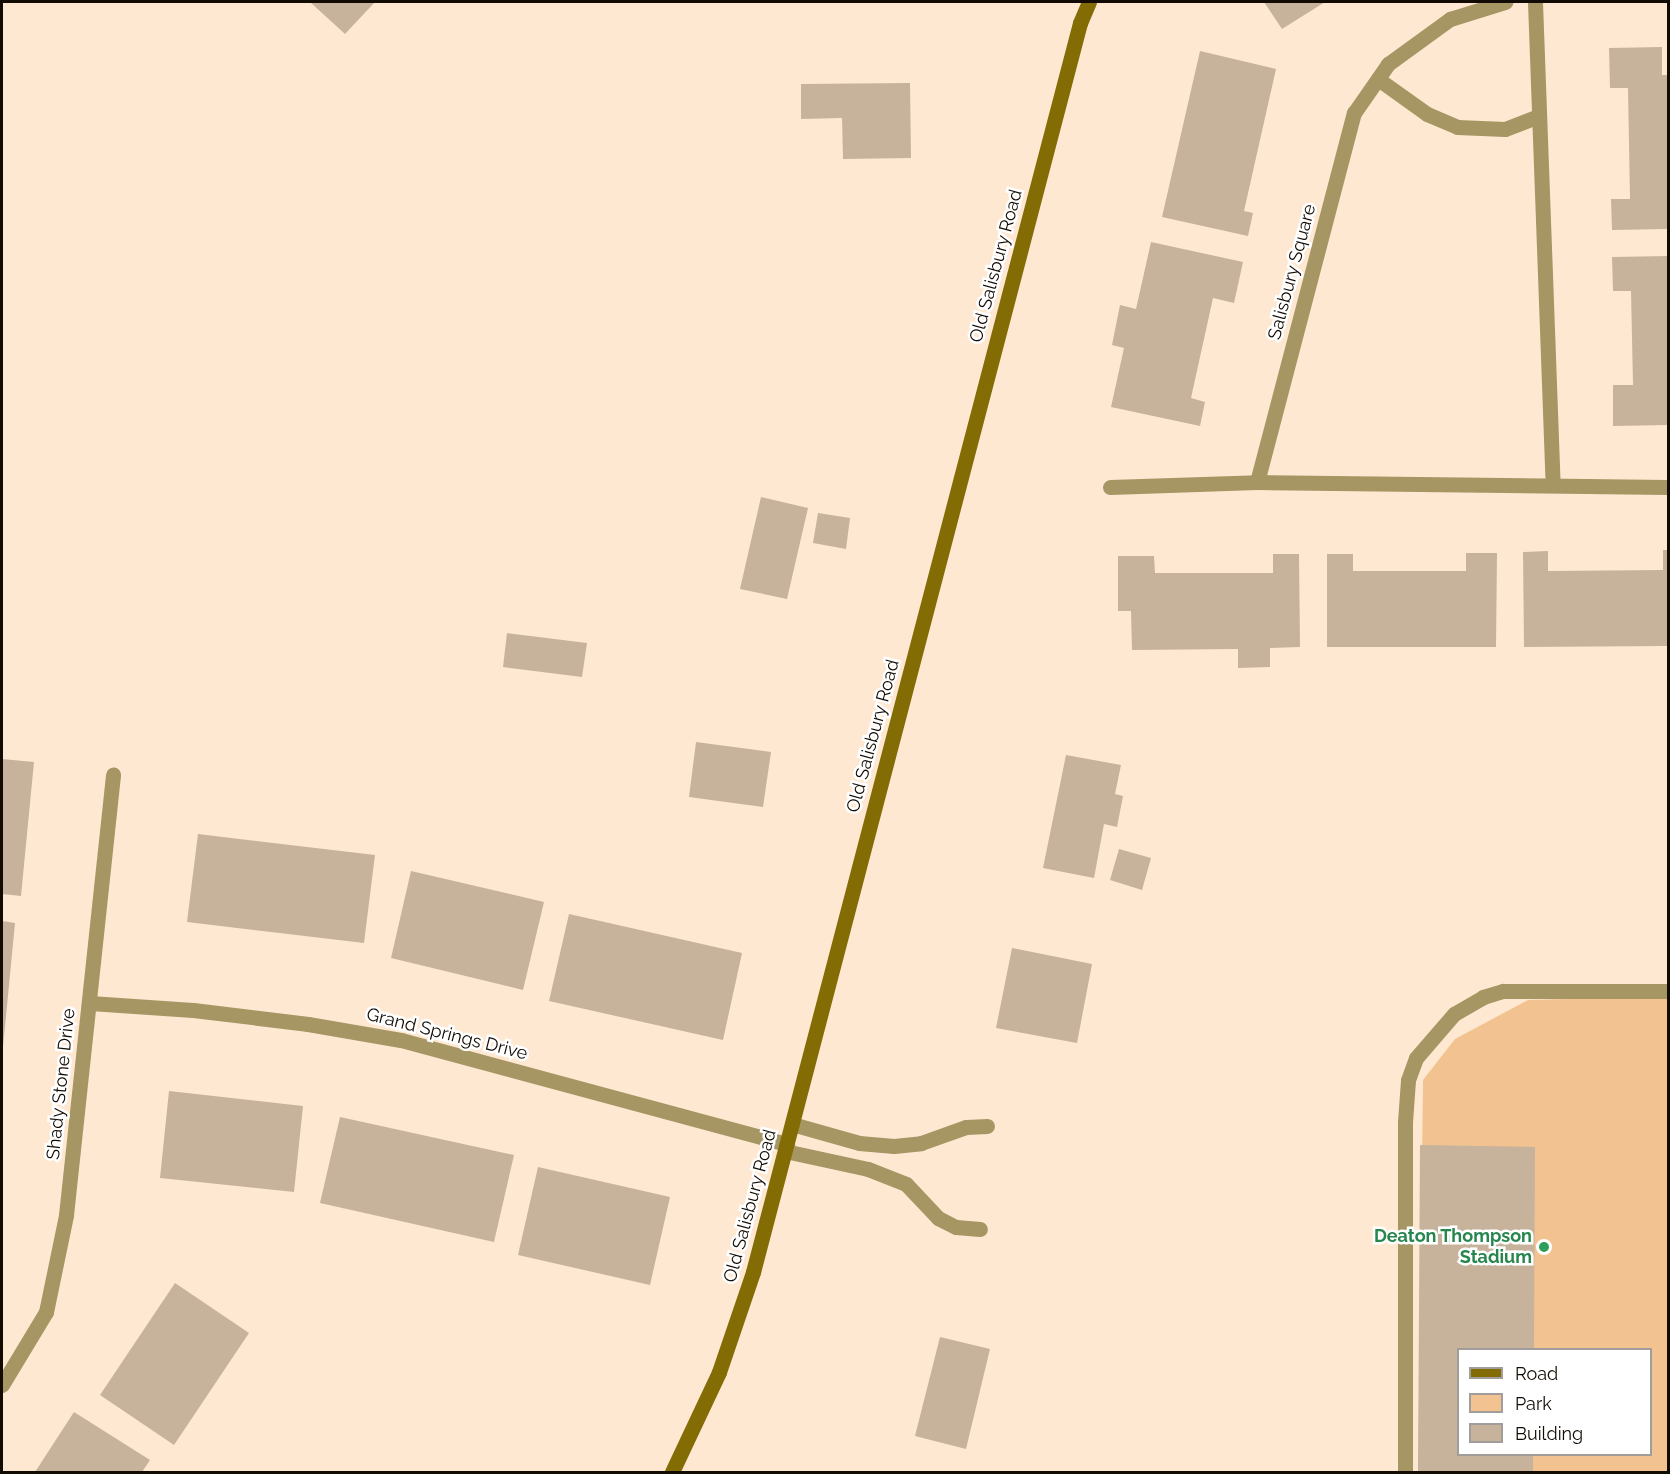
<!DOCTYPE html>
<html>
<head>
<meta charset="utf-8">
<style>
  body { margin:0 }
  #map { position:relative; width:1670px; height:1474px; overflow:hidden; background:#ffe8d1; font-family:Raleway,sans-serif }
  div>[style] { position:absolute }
  .green>* { inset:0; background:#f2c390 }
  .building>* { inset:0; background:#c7b29c }
  .lane>* { height:15px; margin:-7.5px; padding:0 7.5px; transform-origin:7.5px; border-radius:7.5px; background:#a59663 }
  .street>* { height:15px; margin:-7.5px; padding:0 7.5px; transform-origin:7.5px; border-radius:7.5px; background:#a59663 }
  .secondary>* { height:15px; margin:-7.5px; padding:0 7.5px; transform-origin:7.5px; border-radius:7.5px; background:#836c04 }
  .dots>* { width:16px; height:16px; translate:-50% -50%; box-sizing:border-box; border:3px solid #fff; border-radius:50% }
  span { translate:-50% -50%; white-space:nowrap; text-align:center; line-height:1.15; -webkit-text-stroke:5px #fff; paint-order:stroke }
  .street-label { font-size:18px; color:#120b04 }
  .leisure-label { font-size:18px; color:#27864d; font-weight:700 }
  .right { translate:-100% -50%; text-align:right }
  .frame { position:absolute; inset:0; border:3px solid #120b04; pointer-events:none }
  .legend { position:absolute; left:1457px; top:1348px; width:195px; height:108px; box-sizing:border-box; background:#fff; border:2px solid #a09d9b; margin:0; padding:8px 10px; list-style:none; font-size:18px; color:#120b04 }
  .legend li { display:flex; align-items:center; gap:12px; height:30px }
  .legend b { width:30px; border:2px solid #a09d9b }
</style>
</head>
<body>
<div id="map">
  <div class="green">
    <div style="clip-path:polygon(evenodd,1634px 997px,1668px 998px,1668px 1472px,1418px 1472px,1423px 1080px,1455px 1039px,1528px 1000px,1634px 997px,1458px 1350px,1650px 1350px,1650px 1454px,1458px 1454px,1458px 1350px)"></div>
  </div>
  <div class="building">
    <div style="clip-path:polygon(310px 2px,375px 2px,345px 34px)"></div>
    <div style="clip-path:polygon(1264px 2px,1325px 2px,1282px 29px)"></div>
    <div style="clip-path:polygon(1662px 47px,1662px 75px,1668px 75px,1668px 229px,1612px 230px,1611px 199px,1630px 199px,1628px 88px,1610px 88px,1609px 48px)"></div>
    <div style="clip-path:polygon(1200px 51px,1276px 69px,1244px 211px,1253px 213px,1248px 236px,1162px 217px)"></div>
    <div style="clip-path:polygon(910px 83px,911px 158px,843px 159px,842px 118px,801px 119px,801px 84px)"></div>
    <div style="clip-path:polygon(1151px 242px,1243px 262px,1234px 303px,1213px 298px,1191px 398px,1205px 402px,1200px 426px,1111px 407px,1124px 348px,1112px 345px,1120px 305px,1136px 309px)"></div>
    <div style="clip-path:polygon(1668px 256px,1668px 425px,1613px 426px,1613px 385px,1633px 385px,1631px 291px,1613px 291px,1612px 257px)"></div>
    <div style="clip-path:polygon(761px 497px,808px 508px,787px 599px,740px 589px)"></div>
    <div style="clip-path:polygon(818px 513px,850px 518px,846px 549px,813px 543px)"></div>
    <div style="clip-path:polygon(1663px 550px,1668px 550px,1668px 646px,1524px 647px,1523px 552px,1548px 551px,1548px 571px,1663px 570px)"></div>
    <div style="clip-path:polygon(1466px 553px,1497px 553px,1496px 647px,1327px 647px,1327px 554px,1353px 554px,1353px 571px,1466px 571px)"></div>
    <div style="clip-path:polygon(1273px 554px,1299px 554px,1300px 647px,1270px 648px,1270px 667px,1238px 668px,1238px 649px,1132px 650px,1131px 611px,1118px 611px,1118px 556px,1154px 556px,1155px 573px,1273px 573px)"></div>
    <div style="clip-path:polygon(507px 633px,587px 643px,582px 677px,503px 667px)"></div>
    <div style="clip-path:polygon(696px 742px,771px 752px,763px 807px,689px 797px)"></div>
    <div style="clip-path:polygon(1066px 755px,1121px 765px,1115px 794px,1123px 796px,1117px 827px,1104px 824px,1094px 878px,1043px 868px)"></div>
    <div style="clip-path:polygon(2px 759px,34px 762px,21px 896px,2px 894px)"></div>
    <div style="clip-path:polygon(198px 834px,375px 855px,364px 943px,187px 922px)"></div>
    <div style="clip-path:polygon(1119px 849px,1151px 858px,1142px 890px,1110px 880px)"></div>
    <div style="clip-path:polygon(411px 871px,544px 902px,523px 990px,391px 958px)"></div>
    <div style="clip-path:polygon(569px 914px,742px 953px,723px 1040px,549px 1001px)"></div>
    <div style="clip-path:polygon(2px 921px,15px 923px,3px 1047px,2px 1047px)"></div>
    <div style="clip-path:polygon(1012px 948px,1092px 964px,1077px 1043px,996px 1028px)"></div>
    <div style="clip-path:polygon(169px 1091px,303px 1106px,294px 1192px,160px 1178px)"></div>
    <div style="clip-path:polygon(340px 1117px,514px 1155px,494px 1242px,320px 1203px)"></div>
    <div style="clip-path:polygon(1420px 1145px,1535px 1147px,1534px 1350px,1458px 1350px,1458px 1454px,1533px 1454px,1533px 1472px,1418px 1472px)"></div>
    <div style="clip-path:polygon(538px 1167px,670px 1197px,650px 1285px,518px 1255px)"></div>
    <div style="clip-path:polygon(175px 1283px,249px 1333px,174px 1445px,100px 1395px)"></div>
    <div style="clip-path:polygon(940px 1337px,990px 1349px,966px 1449px,915px 1436px)"></div>
    <div style="clip-path:polygon(74px 1412px,150px 1460px,142px 1472px,35px 1472px)"></div>
  </div>
  <div class="lane">
    <div style="left:792px;top:1124px;width:70px;rotate:15.8deg"></div>
    <div style="left:859px;top:1143px;width:35px;rotate:5deg"></div>
    <div style="left:894px;top:1146px;width:27px;rotate:-6deg"></div>
    <div style="left:921px;top:1143px;width:48px;rotate:-19.6deg"></div>
    <div style="left:966px;top:1127px;width:21px;rotate:-3deg"></div>
    <div style="left:785px;top:1151px;width:85px;rotate:12.2deg"></div>
    <div style="left:868px;top:1169px;width:41px;rotate:21.5deg"></div>
    <div style="left:906px;top:1184px;width:47px;rotate:46.7deg"></div>
    <div style="left:938px;top:1218px;width:20px;rotate:27deg"></div>
    <div style="left:956px;top:1227px;width:24px;rotate:5deg"></div>
    <div style="left:1405px;top:1472px;width:350px;rotate:-90deg"></div>
    <div style="left:1405px;top:1122px;width:42px;rotate:-85.9deg"></div>
    <div style="left:1408px;top:1080px;width:23px;rotate:-70deg"></div>
    <div style="left:1416px;top:1058px;width:58px;rotate:-49.2deg"></div>
    <div style="left:1454px;top:1014px;width:34px;rotate:-30deg"></div>
    <div style="left:1483px;top:997px;width:21px;rotate:-17deg"></div>
    <div style="left:1503px;top:991px;width:165px"></div>
  </div>
  <div class="street">
    <div style="left:1535px;top:2px;width:483px;rotate:87.9deg"></div>
    <div style="left:1378px;top:79px;width:60px;rotate:35.5deg"></div>
    <div style="left:1427px;top:114px;width:33px;rotate:23deg"></div>
    <div style="left:1457px;top:127px;width:48px;rotate:2.4deg"></div>
    <div style="left:1505px;top:129px;width:36px;rotate:-21deg"></div>
    <div style="left:1257px;top:482px;width:382px;rotate:-75.3deg"></div>
    <div style="left:1354px;top:113px;width:60px;rotate:-55.2deg"></div>
    <div style="left:1388px;top:64px;width:77px;rotate:-36deg"></div>
    <div style="left:1450px;top:19px;width:58px;rotate:-17.2deg"></div>
    <div style="left:1110px;top:487px;width:147px;rotate:-1.9deg"></div>
    <div style="left:1257px;top:482px;width:411px;rotate:0.7deg"></div>
    <div style="left:90px;top:1003px;width:103px;rotate:3.9deg"></div>
    <div style="left:193px;top:1010px;width:116px;rotate:6.9deg"></div>
    <div style="left:308px;top:1024px;width:94px;rotate:9.8deg"></div>
    <div style="left:401px;top:1040px;width:400px;rotate:15.1deg"></div>
    <div style="left:2px;top:1385px;width:85px;rotate:-58.9deg"></div>
    <div style="left:46px;top:1312px;width:99px;rotate:-78.3deg"></div>
    <div style="left:66px;top:1215px;width:443px;rotate:-83.9deg"></div>
  </div>
  <div class="secondary">
    <div style="left:672px;top:1472px;width:110px;rotate:-64.8deg"></div>
    <div style="left:719px;top:1372px;width:106px;rotate:-71.2deg"></div>
    <div style="left:753px;top:1272px;width:1291px;rotate:-75.33deg"></div>
    <div style="left:1080px;top:23px;width:23px;rotate:-67deg"></div>
  </div>
  <div class="dots">
    <div style="left:1544px;top:1247px;background:#2e9e5b"></div>
  </div>
  <div class="street-label">
    <span style="left:996px;top:266px;rotate:-75deg">Old Salisbury Road</span>
    <span style="left:1292px;top:272px;rotate:-75deg">Salisbury Square</span>
    <span style="left:873px;top:736px;rotate:-75deg">Old Salisbury Road</span>
    <span style="left:447px;top:1034px;rotate:14deg">Grand Springs Drive</span>
    <span style="left:61px;top:1084px;rotate:-84deg">Shady Stone Drive</span>
    <span style="left:750px;top:1206px;rotate:-75deg">Old Salisbury Road</span>
  </div>
  <div class="leisure-label">
    <span class="right" style="left:1532px;top:1247px">Deaton Thompson<br>Stadium</span>
  </div>
  <div class="frame"></div>
  <ul class="legend">
  <li><b style="height:8px;background:#836c04"></b>Road</li>
  <li><b style="height:16px;background:#f2c390"></b>Park</li>
  <li><b style="height:16px;background:#c7b29c"></b>Building</li>
  </ul>
</div>
</body>
</html>
